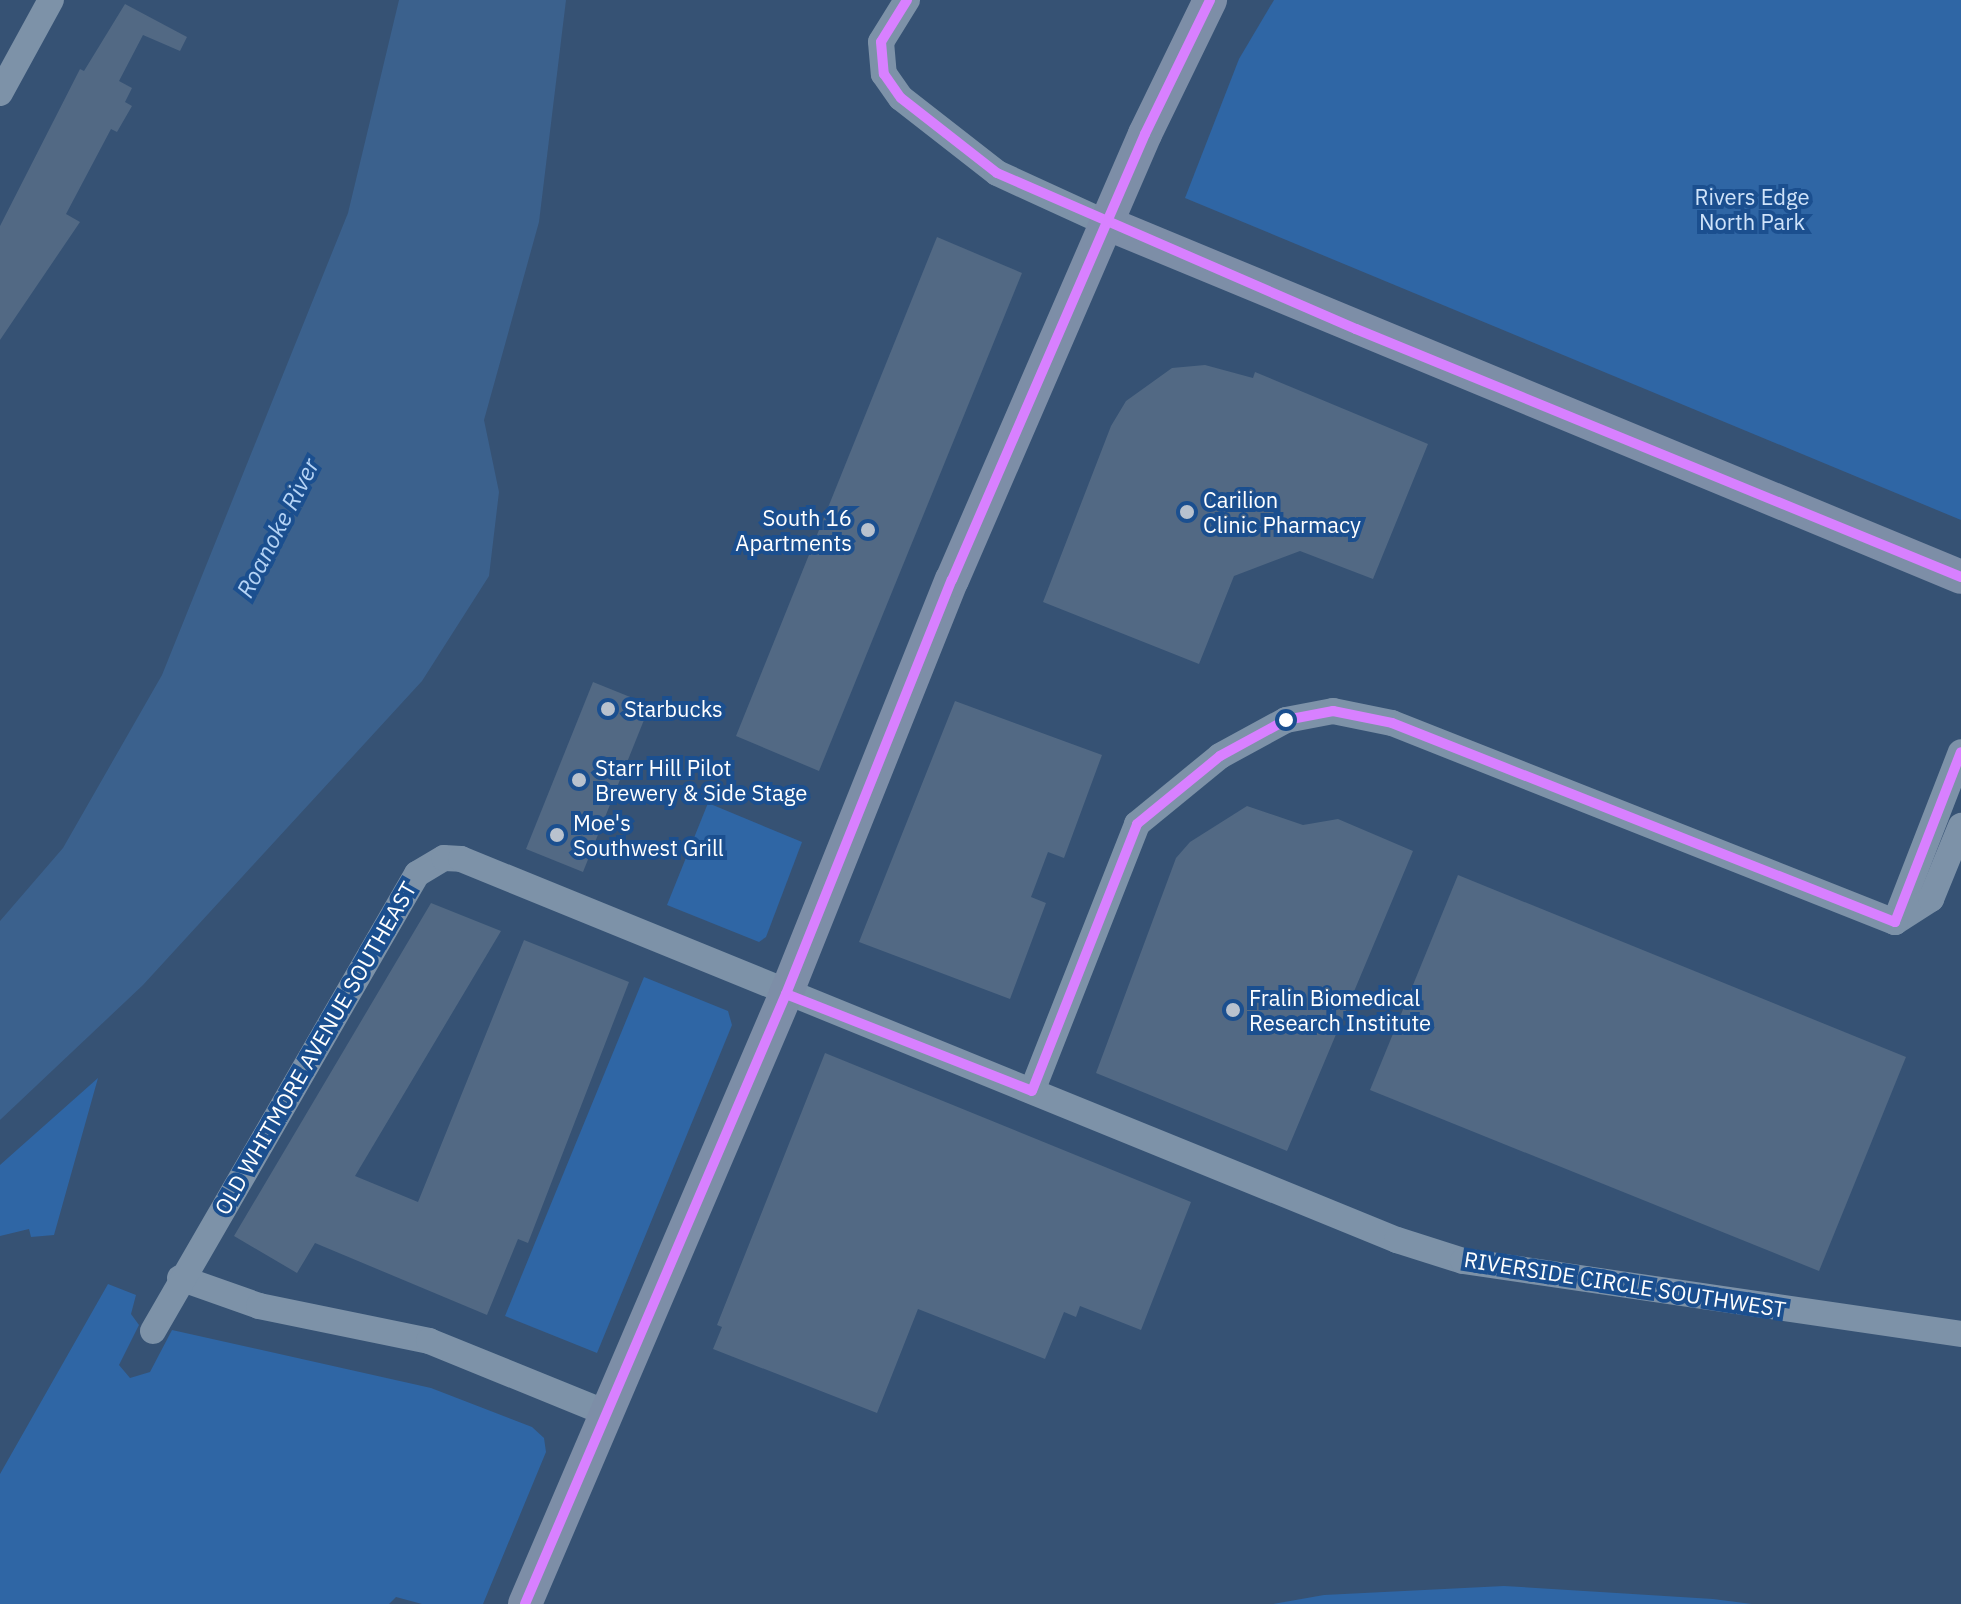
<!DOCTYPE html>
<html>
<head>
<meta charset="utf-8">
<style>
  body { margin:0 }
  #map { position:relative; width:1961px; height:1604px; overflow:hidden; background:#365274; font-family:"IBM Plex Sans",sans-serif }
  div>[style] { position:absolute }
  .green>* { inset:0; background:#2f66a5 }
  .water>* { inset:0; background:#3b618d }
  .building>* { inset:0; background:#526984 }
  .minor>* { height:26px; margin:-13px; padding:0 13px; transform-origin:13px; border-radius:13px; background:#7d92a8 }
  .major>* { height:34px; margin:-17px; padding:0 17px; transform-origin:17px; border-radius:17px; background:#7d8ea7 }
  .bus-1>* { height:10px; margin:-5px; padding:0 5px; transform-origin:5px; border-radius:5px; background:#d880ff }
  .dots>* { width:22px; height:22px; translate:-50% -50%; box-sizing:border-box; border:4px solid #1b4f8f; border-radius:50% }
  span { translate:-50% -50%; white-space:nowrap; text-align:center; line-height:1.15; -webkit-text-stroke:8px #1b4f8f; paint-order:stroke }
  .park-label { font-size:22px; color:#cfe3fa }
  .poi-label { font-size:22px; color:#fff }
  .left { translate:0 -50%; text-align:left }
  .right { translate:-100% -50%; text-align:right }
  .street-label { font-size:22px; color:#fff }
  .water-label { font-size:24px; color:#b5d3f5; font-style:italic }
</style>
</head>
<body>
<div id="map">
  <div class="green">
    <div style="clip-path:polygon(1274px 0,1961px 0,1961px 520px,1185px 198px,1239px 59px)"></div>
    <div style="clip-path:polygon(708px 803px,802px 842px,766px 937px,759px 942px,667px 905px)"></div>
    <div style="clip-path:polygon(644px 977px,728px 1011px,732px 1025px,597px 1353px,505px 1316px)"></div>
    <div style="clip-path:polygon(98px 1078px,54px 1235px,31px 1237px,29px 1229px,0 1236px,0 1165px)"></div>
    <div style="clip-path:polygon(108px 1284px,136px 1295px,131px 1314px,139px 1325px,119px 1365px,130px 1378px,150px 1372px,172px 1330px,431px 1388px,532px 1427px,544px 1438px,546px 1452px,483px 1604px,422px 1604px,396px 1597px,389px 1604px,0 1604px,0 1474px)"></div>
    <div style="clip-path:polygon(1504px 1586px,1713px 1599px,1752px 1604px,1273px 1604px,1324px 1595px)"></div>
  </div>
  <div class="water">
    <div style="clip-path:polygon(399px 0,566px 0,539px 222px,484px 420px,499px 492px,489px 576px,422px 681px,143px 985px,0 1120px,0 921px,63px 848px,162px 675px,348px 213px)"></div>
  </div>
  <div class="building">
    <div style="clip-path:polygon(125px 4px,187px 37px,180px 51px,143px 35px,119px 81px,132px 88px,125px 102px,132px 106px,117px 132px,111px 129px,66px 214px,80px 222px,0 340px,0 226px,80px 69px,84px 71px)"></div>
    <div style="clip-path:polygon(937px 237px,1022px 273px,819px 771px,736px 736px)"></div>
    <div style="clip-path:polygon(1205px 365px,1253px 378px,1255px 372px,1428px 444px,1373px 579px,1300px 551px,1234px 576px,1199px 664px,1043px 602px,1111px 426px,1126px 401px,1172px 368px)"></div>
    <div style="clip-path:polygon(593px 682px,650px 705px,583px 872px,526px 849px)"></div>
    <div style="clip-path:polygon(955px 701px,1102px 755px,1064px 858px,1048px 852px,1031px 897px,1046px 903px,1010px 999px,859px 942px)"></div>
    <div style="clip-path:polygon(1247px 806px,1303px 825px,1338px 819px,1413px 851px,1287px 1151px,1096px 1073px,1176px 858px,1190px 842px)"></div>
    <div style="clip-path:polygon(1458px 875px,1906px 1057px,1819px 1271px,1370px 1090px)"></div>
    <div style="clip-path:polygon(431px 903px,501px 931px,355px 1176px,418px 1202px,524px 940px,629px 982px,528px 1243px,518px 1239px,487px 1315px,315px 1243px,297px 1273px,234px 1236px)"></div>
    <div style="clip-path:polygon(825px 1053px,1191px 1202px,1141px 1330px,1080px 1306px,1076px 1317px,1064px 1312px,1045px 1359px,918px 1309px,877px 1413px,713px 1349px,722px 1327px,717px 1325px)"></div>
  </div>
  <div class="minor">
    <div style="left:907px;top:0;width:49px;rotate:121.8deg"></div>
    <div style="left:881px;top:42px;width:32px;rotate:85deg"></div>
    <div style="left:884px;top:74px;width:29px;rotate:55deg"></div>
    <div style="left:901px;top:98px;width:122px;rotate:38deg"></div>
    <div style="left:997px;top:173px;width:120px;rotate:24.6deg"></div>
    <div style="left:0;top:93px;width:106px;rotate:-61.3deg"></div>
    <div style="left:1895px;top:922px;width:182px;rotate:-68.8deg"></div>
    <div style="left:1895px;top:922px;width:43px;rotate:-32.6deg"></div>
    <div style="left:1931px;top:899px;width:79px;rotate:-67.7deg"></div>
    <div style="left:1032px;top:1091px;width:287px;rotate:-68.5deg"></div>
    <div style="left:1137px;top:824px;width:107px;rotate:-39.3deg"></div>
    <div style="left:1220px;top:756px;width:75px;rotate:-28.6deg"></div>
    <div style="left:1286px;top:720px;width:48px;rotate:-10.8deg"></div>
    <div style="left:1333px;top:711px;width:60px;rotate:11.5deg"></div>
    <div style="left:1392px;top:723px;width:541px;rotate:21.59deg"></div>
    <div style="left:180px;top:1278px;width:84px;rotate:19.5deg"></div>
    <div style="left:259px;top:1306px;width:174px;rotate:11.6deg"></div>
    <div style="left:429px;top:1341px;width:191px;rotate:22.1deg"></div>
    <div style="left:153px;top:1331px;width:528px;rotate:-59.99deg"></div>
    <div style="left:417px;top:874px;width:31px;rotate:-31deg"></div>
    <div style="left:444px;top:858px;width:17px;rotate:3deg"></div>
    <div style="left:461px;top:859px;width:1011px;rotate:22.15deg"></div>
    <div style="left:1397px;top:1240px;width:69px;rotate:17.7deg"></div>
    <div style="left:1463px;top:1261px;width:503px;rotate:8.34deg"></div>
  </div>
  <div class="major">
    <div style="left:1106px;top:223px;width:925px;rotate:22.49deg"></div>
    <div style="left:525px;top:1604px;width:663px;rotate:-66.84deg"></div>
    <div style="left:786px;top:994px;width:446px;rotate:-68.2deg"></div>
    <div style="left:952px;top:580px;width:486px;rotate:-66.6deg"></div>
    <div style="left:1145px;top:134px;width:149px;rotate:-64.1deg"></div>
  </div>
  <div class="bus-1">
    <div style="left:907px;top:0;width:49px;rotate:121.8deg"></div>
    <div style="left:881px;top:42px;width:32px;rotate:85deg"></div>
    <div style="left:884px;top:74px;width:29px;rotate:55deg"></div>
    <div style="left:901px;top:98px;width:122px;rotate:38deg"></div>
    <div style="left:997px;top:173px;width:391px;rotate:23.5deg"></div>
    <div style="left:1356px;top:329px;width:654px;rotate:22.29deg"></div>
    <div style="left:786px;top:994px;width:264px;rotate:21.5deg"></div>
    <div style="left:1032px;top:1091px;width:287px;rotate:-68.5deg"></div>
    <div style="left:1137px;top:824px;width:107px;rotate:-39.3deg"></div>
    <div style="left:1220px;top:756px;width:75px;rotate:-28.6deg"></div>
    <div style="left:1286px;top:720px;width:48px;rotate:-10.8deg"></div>
    <div style="left:1333px;top:711px;width:60px;rotate:11.5deg"></div>
    <div style="left:1392px;top:723px;width:541px;rotate:21.59deg"></div>
    <div style="left:1895px;top:922px;width:182px;rotate:-68.8deg"></div>
    <div style="left:525px;top:1604px;width:663px;rotate:-66.84deg"></div>
    <div style="left:786px;top:994px;width:446px;rotate:-68.2deg"></div>
    <div style="left:952px;top:580px;width:486px;rotate:-66.6deg"></div>
    <div style="left:1145px;top:134px;width:149px;rotate:-64.1deg"></div>
  </div>
  <div class="dots">
    <div style="left:1187px;top:512px;background:#b9c2ce"></div>
    <div style="left:868px;top:530px;background:#b9c2ce"></div>
    <div style="left:608px;top:709px;background:#b9c2ce"></div>
    <div style="left:1286px;top:720px;background:#fff"></div>
    <div style="left:579px;top:780px;background:#b9c2ce"></div>
    <div style="left:557px;top:835px;background:#b9c2ce"></div>
    <div style="left:1233px;top:1010px;background:#b9c2ce"></div>
  </div>
  <div class="park-label">
    <span style="left:1752px;top:209px">Rivers Edge<br>North Park</span>
  </div>
  <div class="poi-label">
    <span class="left" style="left:1203px;top:512px">Carilion<br>Clinic Pharmacy</span>
    <span class="right" style="left:852px;top:530px">South 16<br>Apartments</span>
    <span class="left" style="left:624px;top:709px">Starbucks</span>
    <span class="left" style="left:595px;top:780px">Starr Hill Pilot<br>Brewery &amp; Side Stage</span>
    <span class="left" style="left:573px;top:835px">Moe's<br>Southwest Grill</span>
    <span class="left" style="left:1249px;top:1010px">Fralin Biomedical<br>Research Institute</span>
  </div>
  <div class="street-label">
    <span style="left:315px;top:1048px;rotate:-60deg">OLD WHITMORE AVENUE SOUTHEAST</span>
    <span style="left:1625px;top:1284px;rotate:9deg">RIVERSIDE CIRCLE SOUTHWEST</span>
  </div>
  <div class="water-label">
    <span style="left:278px;top:528px;rotate:-63deg">Roanoke River</span>
  </div>
</div>
</body>
</html>
